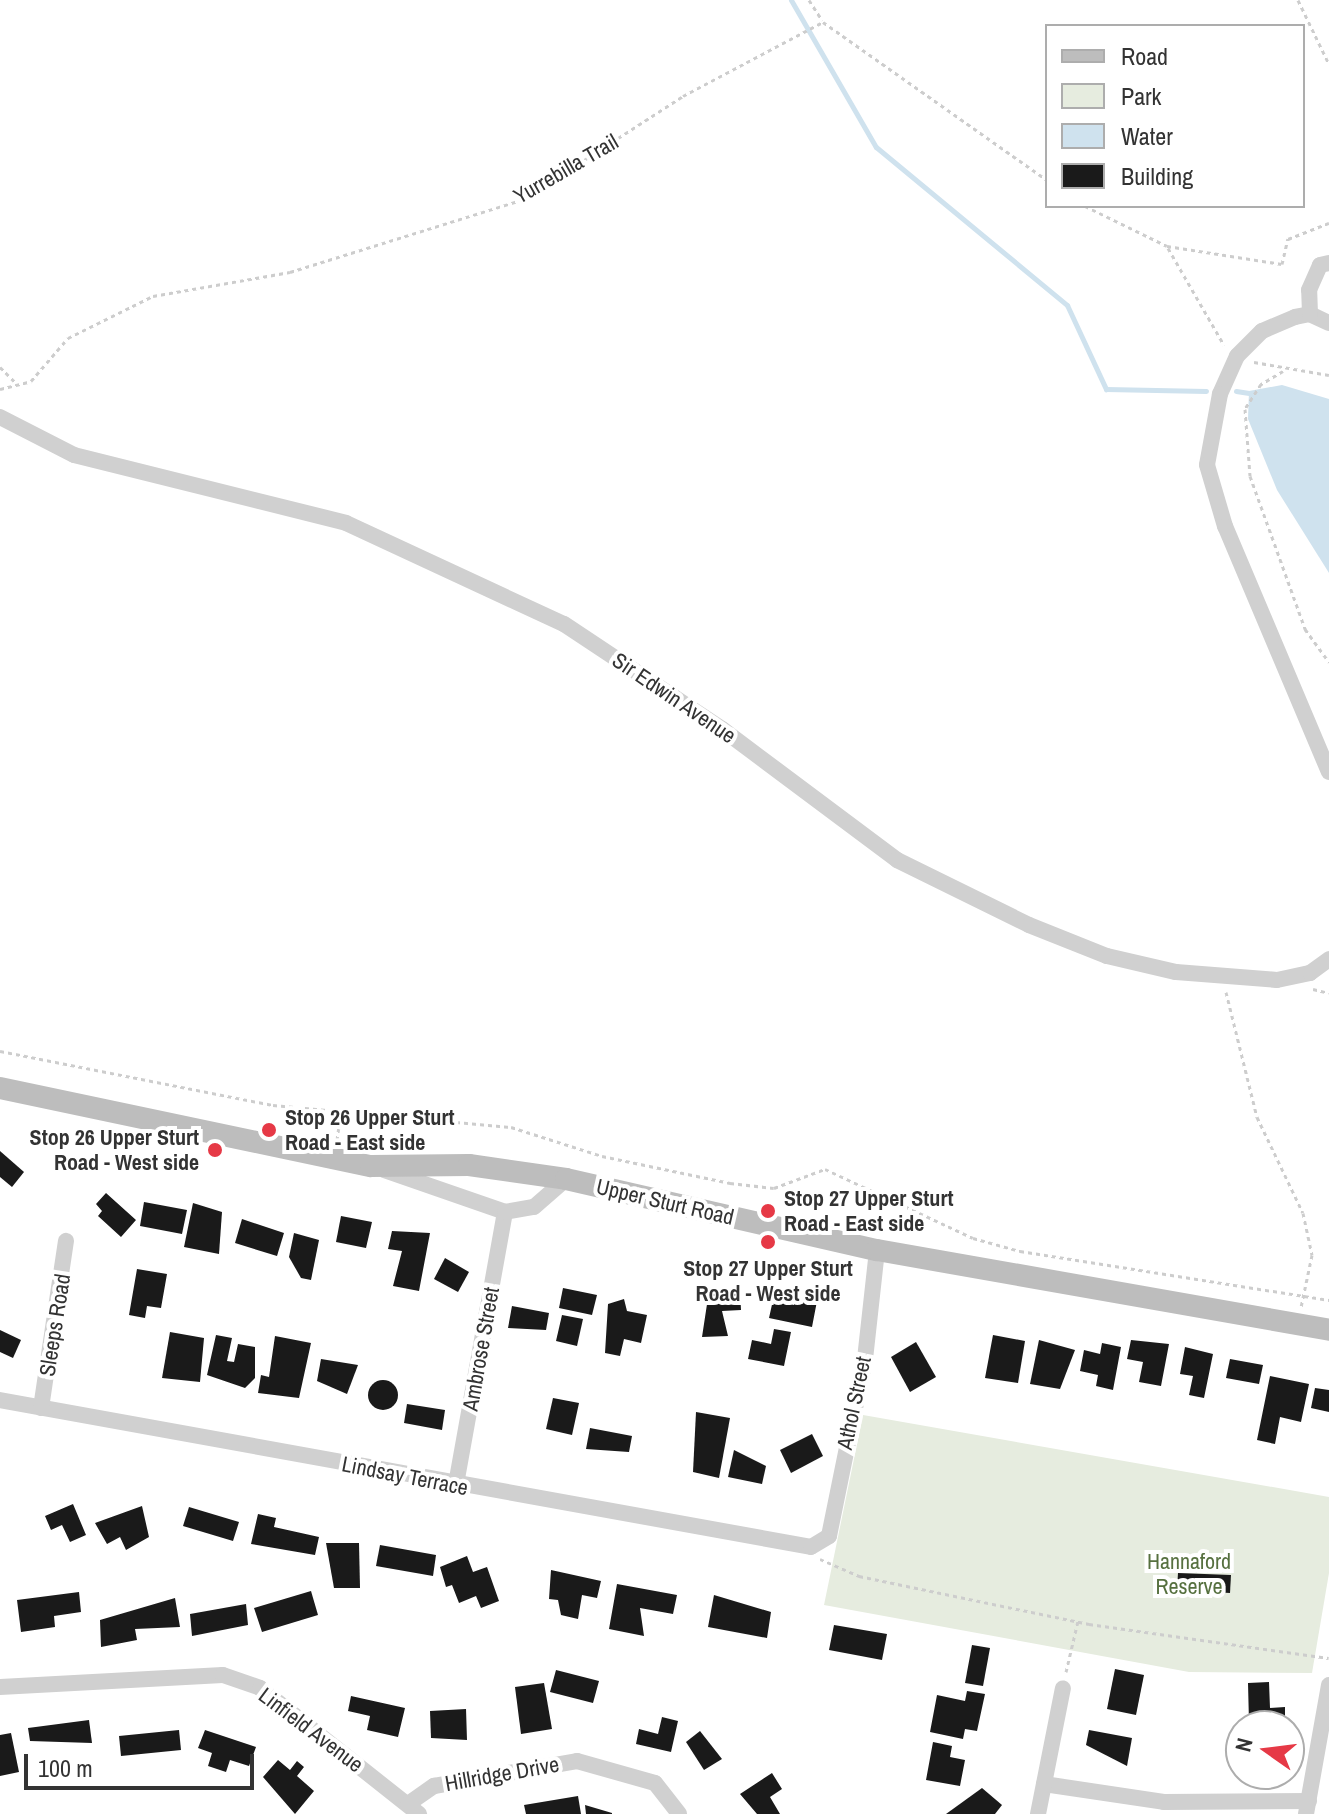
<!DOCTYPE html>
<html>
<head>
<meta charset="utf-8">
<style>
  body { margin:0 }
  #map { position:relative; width:1329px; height:1814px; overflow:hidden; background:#fff; font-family:"Archivo Narrow",sans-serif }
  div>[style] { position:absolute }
  .green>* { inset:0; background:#e6ecdf }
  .water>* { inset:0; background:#cfe2ee }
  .stream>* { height:5px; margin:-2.5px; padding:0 2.5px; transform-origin:2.5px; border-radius:2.5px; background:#cfe2ee }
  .building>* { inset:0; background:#1a1a1a }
  .round { border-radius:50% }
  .path>* { height:3px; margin-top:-1.5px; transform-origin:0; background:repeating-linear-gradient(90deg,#cdcdcd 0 4px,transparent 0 8px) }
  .minor>* { height:16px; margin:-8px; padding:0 8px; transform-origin:8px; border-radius:8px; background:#d0d0d0 }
  .secondary>* { height:22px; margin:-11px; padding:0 11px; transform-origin:11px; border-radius:11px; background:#bdbdbd }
  .dots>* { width:22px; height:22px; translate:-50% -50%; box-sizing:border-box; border:4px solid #fff; border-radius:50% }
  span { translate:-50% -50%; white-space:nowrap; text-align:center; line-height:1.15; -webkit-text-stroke:8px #fff; paint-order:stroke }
  .street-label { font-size:22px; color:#333 }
  .poi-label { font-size:22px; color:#333; font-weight:700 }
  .left { translate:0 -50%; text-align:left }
  .right { translate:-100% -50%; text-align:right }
  .park-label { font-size:22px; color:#56703f }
  .legend { position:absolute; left:1045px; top:24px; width:260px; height:184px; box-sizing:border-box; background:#fff; border:2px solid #adadad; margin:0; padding:10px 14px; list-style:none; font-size:24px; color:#333 }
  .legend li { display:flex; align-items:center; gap:16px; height:40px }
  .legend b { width:40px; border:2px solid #adadad }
  .north { position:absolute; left:1225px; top:1710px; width:80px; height:80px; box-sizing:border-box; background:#fff; border:2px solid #adadad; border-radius:50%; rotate:284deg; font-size:22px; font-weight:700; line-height:32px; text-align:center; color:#333 }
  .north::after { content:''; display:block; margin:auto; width:28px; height:36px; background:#e63946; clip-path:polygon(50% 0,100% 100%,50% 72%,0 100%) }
  .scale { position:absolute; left:24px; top:1754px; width:230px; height:36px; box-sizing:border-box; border:4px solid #333; border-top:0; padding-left:10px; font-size:24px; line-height:28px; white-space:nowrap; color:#333; -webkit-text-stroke:6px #fff; paint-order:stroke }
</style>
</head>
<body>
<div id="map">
  <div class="green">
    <div style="clip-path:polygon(863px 1415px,1329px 1497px,1329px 1573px,1312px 1673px,1189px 1672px,824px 1605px)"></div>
  </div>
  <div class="water">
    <div style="clip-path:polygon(1282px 385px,1329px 399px,1329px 573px,1277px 490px,1248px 419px,1249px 391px)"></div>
  </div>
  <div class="stream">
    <div style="left:791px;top:0;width:170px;rotate:60deg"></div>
    <div style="left:876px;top:147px;width:248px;rotate:39.6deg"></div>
    <div style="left:1067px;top:305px;width:93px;rotate:65.1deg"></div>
    <div style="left:1106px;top:389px;width:100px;rotate:1.1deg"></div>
    <div style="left:1236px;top:391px;width:18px;rotate:9deg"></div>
  </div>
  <div class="building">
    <div style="clip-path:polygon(0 1151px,24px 1172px,12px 1187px,0 1177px)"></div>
    <div style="clip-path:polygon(106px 1193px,136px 1220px,121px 1237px,98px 1216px,102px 1211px,96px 1204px)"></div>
    <div style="clip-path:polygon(144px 1202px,187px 1210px,182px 1234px,140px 1226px)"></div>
    <div style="clip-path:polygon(193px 1203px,222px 1212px,219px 1254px,184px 1247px)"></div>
    <div style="clip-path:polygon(341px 1216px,372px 1222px,366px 1248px,336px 1242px)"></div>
    <div style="clip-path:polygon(242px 1219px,284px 1233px,277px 1256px,235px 1243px)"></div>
    <div style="clip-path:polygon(392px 1231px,430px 1233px,419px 1291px,393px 1286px,402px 1251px,388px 1249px)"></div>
    <div style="clip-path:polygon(294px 1233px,319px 1240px,311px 1280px,301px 1278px,289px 1257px)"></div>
    <div style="clip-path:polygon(445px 1258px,469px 1272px,458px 1292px,434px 1279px)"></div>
    <div style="clip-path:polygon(137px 1269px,167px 1274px,161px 1308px,147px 1306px,145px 1318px,129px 1315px)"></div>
    <div style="clip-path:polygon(563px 1288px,597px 1295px,592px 1315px,559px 1308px)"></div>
    <div style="clip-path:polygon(740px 1290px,741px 1310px,722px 1311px,728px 1336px,702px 1337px,709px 1291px)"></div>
    <div style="clip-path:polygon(796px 1297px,817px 1301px,812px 1327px,769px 1318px,773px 1300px,794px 1305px)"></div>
    <div style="clip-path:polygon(624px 1299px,627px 1311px,647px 1315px,641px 1343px,624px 1339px,620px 1356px,605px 1353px,608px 1304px)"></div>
    <div style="clip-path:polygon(512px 1306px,549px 1313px,546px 1330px,508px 1328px)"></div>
    <div style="clip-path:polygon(562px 1315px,583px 1319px,577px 1346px,556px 1341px)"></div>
    <div style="clip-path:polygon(774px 1329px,791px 1332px,784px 1366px,748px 1359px,752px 1340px,771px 1344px)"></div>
    <div style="clip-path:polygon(0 1330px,21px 1340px,13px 1358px,0 1352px)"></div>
    <div style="clip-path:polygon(170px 1332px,204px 1338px,200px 1382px,162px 1378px)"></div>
    <div style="clip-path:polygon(216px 1335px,232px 1338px,227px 1361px,234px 1362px,238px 1344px,255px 1347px,255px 1378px,245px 1388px,207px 1375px)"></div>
    <div style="clip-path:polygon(993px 1335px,1025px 1341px,1018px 1383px,985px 1378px)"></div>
    <div style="clip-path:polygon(275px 1336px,311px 1343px,299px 1398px,258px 1393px,261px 1375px,269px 1377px)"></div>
    <div style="clip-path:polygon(1039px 1340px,1075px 1350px,1060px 1389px,1030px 1384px)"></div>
    <div style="clip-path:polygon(1131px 1340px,1169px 1344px,1161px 1386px,1139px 1382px,1143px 1362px,1127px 1359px)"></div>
    <div style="clip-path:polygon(916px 1342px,936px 1377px,910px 1392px,891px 1357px)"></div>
    <div style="clip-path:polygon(1102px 1343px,1121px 1347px,1113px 1390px,1096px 1386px,1098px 1375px,1080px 1371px,1084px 1350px,1100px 1354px)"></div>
    <div style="clip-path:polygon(1185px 1347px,1213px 1354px,1204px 1398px,1189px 1395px,1193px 1376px,1180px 1374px)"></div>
    <div style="clip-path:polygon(321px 1359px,358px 1365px,347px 1394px,317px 1381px)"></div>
    <div style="clip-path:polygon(1230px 1359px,1263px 1365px,1259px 1384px,1226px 1378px)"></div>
    <div style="clip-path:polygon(1270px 1376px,1309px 1384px,1301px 1422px,1280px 1417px,1275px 1444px,1257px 1440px)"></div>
    <div class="round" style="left:368px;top:1380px;width:30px;height:30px"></div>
    <div style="clip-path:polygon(1315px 1388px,1329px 1390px,1329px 1412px,1311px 1408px)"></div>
    <div style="clip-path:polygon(553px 1398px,579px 1403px,572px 1435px,546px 1429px)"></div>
    <div style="clip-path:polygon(407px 1404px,445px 1410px,442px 1430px,404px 1423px)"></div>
    <div style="clip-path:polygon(696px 1412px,730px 1418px,719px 1478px,693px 1472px)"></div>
    <div style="clip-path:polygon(590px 1428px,632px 1436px,629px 1452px,586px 1449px)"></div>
    <div style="clip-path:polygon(812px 1434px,823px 1456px,791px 1473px,780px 1450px)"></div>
    <div style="clip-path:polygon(734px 1450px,766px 1466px,762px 1484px,728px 1477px)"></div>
    <div style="clip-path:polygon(73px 1504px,86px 1535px,70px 1542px,62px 1525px,51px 1530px,45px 1516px)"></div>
    <div style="clip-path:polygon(142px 1506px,149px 1537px,126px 1550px,120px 1537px,107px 1544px,95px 1523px)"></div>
    <div style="clip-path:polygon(189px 1507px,239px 1522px,233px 1541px,183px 1526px)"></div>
    <div style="clip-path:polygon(258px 1514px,276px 1518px,274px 1527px,319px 1537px,315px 1555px,251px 1544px)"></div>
    <div style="clip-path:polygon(326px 1543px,359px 1543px,360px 1588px,334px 1588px)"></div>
    <div style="clip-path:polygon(380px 1545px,436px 1555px,433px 1576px,376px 1566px)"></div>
    <div style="clip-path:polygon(467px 1556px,473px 1572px,487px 1567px,499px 1601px,481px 1608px,476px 1596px,459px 1603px,452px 1585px,446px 1587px,440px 1567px)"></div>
    <div style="clip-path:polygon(551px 1570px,601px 1581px,597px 1598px,582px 1595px,578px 1619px,561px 1615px,558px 1600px,549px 1599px)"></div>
    <div style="clip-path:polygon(1178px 1573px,1231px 1575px,1230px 1593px,1177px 1590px)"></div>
    <div style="clip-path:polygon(617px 1584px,677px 1595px,673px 1614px,640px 1608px,644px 1636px,609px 1629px)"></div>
    <div style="clip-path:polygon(311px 1591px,318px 1615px,262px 1632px,254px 1608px)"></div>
    <div style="clip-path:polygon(79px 1592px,81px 1612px,54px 1616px,55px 1627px,21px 1632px,17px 1600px)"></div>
    <div style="clip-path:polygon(714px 1595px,771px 1612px,767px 1638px,708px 1627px)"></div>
    <div style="clip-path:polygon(175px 1598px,180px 1627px,135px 1629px,137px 1640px,101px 1647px,100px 1620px)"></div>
    <div style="clip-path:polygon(246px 1604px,248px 1625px,192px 1636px,190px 1614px)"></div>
    <div style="clip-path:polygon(834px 1625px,887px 1634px,882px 1660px,829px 1650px)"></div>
    <div style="clip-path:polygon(972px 1645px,990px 1648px,983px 1686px,965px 1683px)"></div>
    <div style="clip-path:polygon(1115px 1669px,1144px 1675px,1136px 1715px,1107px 1709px)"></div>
    <div style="clip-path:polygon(556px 1670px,599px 1681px,593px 1703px,550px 1692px)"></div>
    <div style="clip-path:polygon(1269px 1682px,1270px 1708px,1285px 1707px,1285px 1722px,1249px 1723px,1248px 1683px)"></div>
    <div style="clip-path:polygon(544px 1683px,552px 1729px,521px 1734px,515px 1687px)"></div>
    <div style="clip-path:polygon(967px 1691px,985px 1694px,977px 1731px,965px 1729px,963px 1739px,930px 1732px,937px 1695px,965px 1701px)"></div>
    <div style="clip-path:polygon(351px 1696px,405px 1708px,398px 1737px,367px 1730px,370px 1716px,348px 1711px)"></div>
    <div style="clip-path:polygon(466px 1709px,467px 1740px,431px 1738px,430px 1711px)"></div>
    <div style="clip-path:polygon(662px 1717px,678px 1721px,671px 1752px,636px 1744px,639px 1729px,658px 1734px)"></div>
    <div style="clip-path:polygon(89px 1720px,92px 1743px,30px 1741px,28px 1728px)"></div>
    <div style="clip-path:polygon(179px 1730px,181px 1750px,121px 1756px,119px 1736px)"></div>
    <div style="clip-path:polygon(205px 1730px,256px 1747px,249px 1766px,230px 1760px,226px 1772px,208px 1766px,212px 1753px,198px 1748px)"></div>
    <div style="clip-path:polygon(1089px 1730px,1132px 1738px,1127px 1766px,1086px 1745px)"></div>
    <div style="clip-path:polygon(700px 1731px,722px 1759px,704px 1770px,686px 1742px)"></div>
    <div style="clip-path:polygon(11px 1733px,19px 1772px,0 1776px,0 1735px)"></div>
    <div style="clip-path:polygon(933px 1742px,952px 1746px,950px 1757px,965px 1760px,960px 1786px,926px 1780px)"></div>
    <div style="clip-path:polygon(278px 1760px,290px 1770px,297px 1761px,304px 1767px,297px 1776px,314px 1791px,295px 1814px,263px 1777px)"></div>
    <div style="clip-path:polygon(772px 1773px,782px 1789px,770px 1797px,780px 1814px,757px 1814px,740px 1794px)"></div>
    <div style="clip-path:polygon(1241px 1774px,1269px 1774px,1269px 1779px,1241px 1780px)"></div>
    <div style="clip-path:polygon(982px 1788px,1002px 1805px,995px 1814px,946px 1814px)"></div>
    <div style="clip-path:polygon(578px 1796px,581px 1814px,526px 1814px,524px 1805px)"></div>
    <div style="clip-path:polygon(585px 1805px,612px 1813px,612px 1814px,586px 1814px)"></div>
  </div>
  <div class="path">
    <div style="left:809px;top:0;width:24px;rotate:57deg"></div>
    <div style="left:1298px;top:0;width:71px;rotate:64.2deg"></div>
    <div style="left:1085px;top:206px;width:91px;rotate:26deg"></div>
    <div style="left:1167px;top:246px;width:116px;rotate:8.9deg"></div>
    <div style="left:1282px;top:264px;width:26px;rotate:-77deg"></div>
    <div style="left:1288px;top:239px;width:44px;rotate:-21.3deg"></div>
    <div style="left:1168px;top:248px;width:112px;rotate:60deg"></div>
    <div style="left:1254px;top:362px;width:76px;rotate:9.8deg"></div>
    <div style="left:0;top:367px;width:21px;rotate:45deg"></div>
    <div style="left:1283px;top:371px;width:26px;rotate:149deg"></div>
    <div style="left:1261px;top:384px;width:30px;rotate:123deg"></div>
    <div style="left:1245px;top:409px;width:67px;rotate:85.7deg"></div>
    <div style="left:1250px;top:476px;width:163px;rotate:70.2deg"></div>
    <div style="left:1305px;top:629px;width:41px;rotate:54deg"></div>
    <div style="left:0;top:389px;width:32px;rotate:-14deg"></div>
    <div style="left:31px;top:381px;width:57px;rotate:-49.3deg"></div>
    <div style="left:68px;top:338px;width:95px;rotate:-26.3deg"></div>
    <div style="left:153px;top:296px;width:139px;rotate:-9.9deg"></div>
    <div style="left:290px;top:272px;width:245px;rotate:-17.3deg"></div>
    <div style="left:524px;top:199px;width:189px;rotate:-32.9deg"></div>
    <div style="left:683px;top:96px;width:158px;rotate:-27.9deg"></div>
    <div style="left:823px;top:22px;width:274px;rotate:35.2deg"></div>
    <div style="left:1313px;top:989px;width:16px;rotate:14deg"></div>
    <div style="left:1226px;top:992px;width:129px;rotate:76.1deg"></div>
    <div style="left:1257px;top:1117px;width:106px;rotate:64.4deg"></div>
    <div style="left:1303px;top:1213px;width:43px;rotate:77.9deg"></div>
    <div style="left:1312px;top:1255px;width:53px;rotate:101.9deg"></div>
    <div style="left:0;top:1051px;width:278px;rotate:11.2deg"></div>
    <div style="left:273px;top:1105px;width:239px;rotate:5.3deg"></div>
    <div style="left:511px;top:1127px;width:96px;rotate:17.7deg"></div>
    <div style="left:602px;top:1156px;width:131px;rotate:11.9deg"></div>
    <div style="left:730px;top:1183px;width:44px;rotate:6.5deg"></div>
    <div style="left:774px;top:1188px;width:54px;rotate:-20.4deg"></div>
    <div style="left:825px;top:1169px;width:163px;rotate:25deg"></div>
    <div style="left:973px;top:1238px;width:49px;rotate:15.5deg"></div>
    <div style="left:1020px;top:1251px;width:313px;rotate:9deg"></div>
    <div style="left:337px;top:1140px;width:27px;rotate:-82deg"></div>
    <div style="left:820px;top:1559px;width:43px;rotate:23.6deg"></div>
    <div style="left:859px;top:1576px;width:235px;rotate:11.8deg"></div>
    <div style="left:1089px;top:1624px;width:242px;rotate:8.1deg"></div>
    <div style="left:1066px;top:1672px;width:52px;rotate:-76.8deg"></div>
  </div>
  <div class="minor">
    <div style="left:1310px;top:314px;width:24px;rotate:-92deg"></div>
    <div style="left:1309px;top:290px;width:27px;rotate:-66deg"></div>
    <div style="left:1320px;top:265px;width:9px;rotate:-13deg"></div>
    <div style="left:1329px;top:323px;width:21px;rotate:-155deg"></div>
    <div style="left:1310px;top:314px;width:15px;rotate:169deg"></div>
    <div style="left:1295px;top:317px;width:36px;rotate:157deg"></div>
    <div style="left:1262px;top:331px;width:35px;rotate:135deg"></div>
    <div style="left:1237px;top:356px;width:42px;rotate:114.1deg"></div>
    <div style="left:1220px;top:394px;width:72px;rotate:100.4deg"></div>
    <div style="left:1207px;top:465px;width:64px;rotate:73.6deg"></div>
    <div style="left:1225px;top:526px;width:267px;rotate:67.1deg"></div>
    <div style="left:0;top:417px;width:83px;rotate:27.2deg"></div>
    <div style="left:74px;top:455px;width:280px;rotate:14deg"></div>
    <div style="left:346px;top:523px;width:240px;rotate:24.9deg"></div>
    <div style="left:564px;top:624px;width:190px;rotate:33.6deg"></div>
    <div style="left:722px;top:729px;width:219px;rotate:36.8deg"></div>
    <div style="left:897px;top:860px;width:147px;rotate:26.2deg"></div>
    <div style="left:1029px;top:925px;width:84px;rotate:21.7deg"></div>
    <div style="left:1107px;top:956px;width:71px;rotate:13.1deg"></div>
    <div style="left:1176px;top:972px;width:101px;rotate:4.5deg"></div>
    <div style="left:1277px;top:980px;width:34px;rotate:-12deg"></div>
    <div style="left:1310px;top:973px;width:24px;rotate:-36deg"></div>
    <div style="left:384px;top:1170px;width:128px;rotate:19.1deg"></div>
    <div style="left:505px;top:1212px;width:277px;rotate:100.2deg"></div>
    <div style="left:505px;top:1212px;width:29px;rotate:-10deg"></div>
    <div style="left:534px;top:1207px;width:43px;rotate:-41.2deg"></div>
    <div style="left:0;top:1400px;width:824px;rotate:10.27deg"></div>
    <div style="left:811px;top:1547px;width:21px;rotate:-31deg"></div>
    <div style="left:829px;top:1536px;width:181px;rotate:-78.5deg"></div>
    <div style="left:865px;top:1359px;width:110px;rotate:-83.7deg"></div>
    <div style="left:41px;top:1408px;width:169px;rotate:-81.5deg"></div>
    <div style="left:0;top:1687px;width:223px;rotate:-3.1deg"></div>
    <div style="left:223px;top:1675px;width:39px;rotate:19deg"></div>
    <div style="left:260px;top:1688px;width:203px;rotate:38.4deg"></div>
    <div style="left:1044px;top:1784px;width:121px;rotate:8.5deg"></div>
    <div style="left:1164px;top:1802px;width:145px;rotate:-0.4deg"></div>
    <div style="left:408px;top:1804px;width:32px;rotate:-35deg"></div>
    <div style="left:434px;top:1786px;width:145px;rotate:-9.9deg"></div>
    <div style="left:577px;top:1761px;width:81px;rotate:15.8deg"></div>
    <div style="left:655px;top:1783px;width:39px;rotate:52deg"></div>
    <div style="left:1038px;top:1814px;width:128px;rotate:-78.8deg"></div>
    <div style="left:1306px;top:1814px;width:131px;rotate:-79.9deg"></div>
  </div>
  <div class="secondary">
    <div style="left:0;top:1088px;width:379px;rotate:11.9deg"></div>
    <div style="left:371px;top:1166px;width:98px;rotate:-0.6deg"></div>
    <div style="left:469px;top:1165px;width:98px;rotate:8.2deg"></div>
    <div style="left:566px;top:1179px;width:319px;rotate:12.9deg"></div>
    <div style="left:877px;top:1250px;width:459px;rotate:10deg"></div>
  </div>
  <div class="dots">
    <div style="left:269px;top:1130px;background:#e63946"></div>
    <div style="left:215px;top:1150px;background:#e63946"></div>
    <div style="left:768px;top:1211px;background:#e63946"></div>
    <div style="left:768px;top:1242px;background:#e63946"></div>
  </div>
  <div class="street-label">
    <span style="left:566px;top:169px;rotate:-30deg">Yurrebilla Trail</span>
    <span style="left:674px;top:698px;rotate:34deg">Sir Edwin Avenue</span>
    <span style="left:665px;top:1202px;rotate:13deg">Upper Sturt Road</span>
    <span style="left:55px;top:1325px;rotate:-81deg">Sleeps Road</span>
    <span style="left:481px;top:1349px;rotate:-80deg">Ambrose Street</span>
    <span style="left:854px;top:1403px;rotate:-78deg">Athol Street</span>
    <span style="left:405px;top:1476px;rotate:11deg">Lindsay Terrace</span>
    <span style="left:311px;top:1730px;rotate:37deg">Linfield Avenue</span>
    <span style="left:502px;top:1774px;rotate:-10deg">Hillridge Drive</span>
  </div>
  <div class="poi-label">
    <span class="left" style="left:285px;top:1130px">Stop 26 Upper Sturt<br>Road - East side</span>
    <span class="right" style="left:199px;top:1150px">Stop 26 Upper Sturt<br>Road - West side</span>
    <span class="left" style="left:784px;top:1211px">Stop 27 Upper Sturt<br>Road - East side</span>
    <span style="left:768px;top:1281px">Stop 27 Upper Sturt<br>Road - West side</span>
  </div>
  <div class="park-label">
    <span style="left:1189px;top:1574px">Hannaford<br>Reserve</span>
  </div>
  <ul class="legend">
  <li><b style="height:10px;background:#bdbdbd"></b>Road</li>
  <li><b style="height:22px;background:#e6ecdf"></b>Park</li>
  <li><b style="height:22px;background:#cfe2ee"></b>Water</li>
  <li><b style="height:22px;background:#1a1a1a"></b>Building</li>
  </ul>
  <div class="north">N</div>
  <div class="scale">100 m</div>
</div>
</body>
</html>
